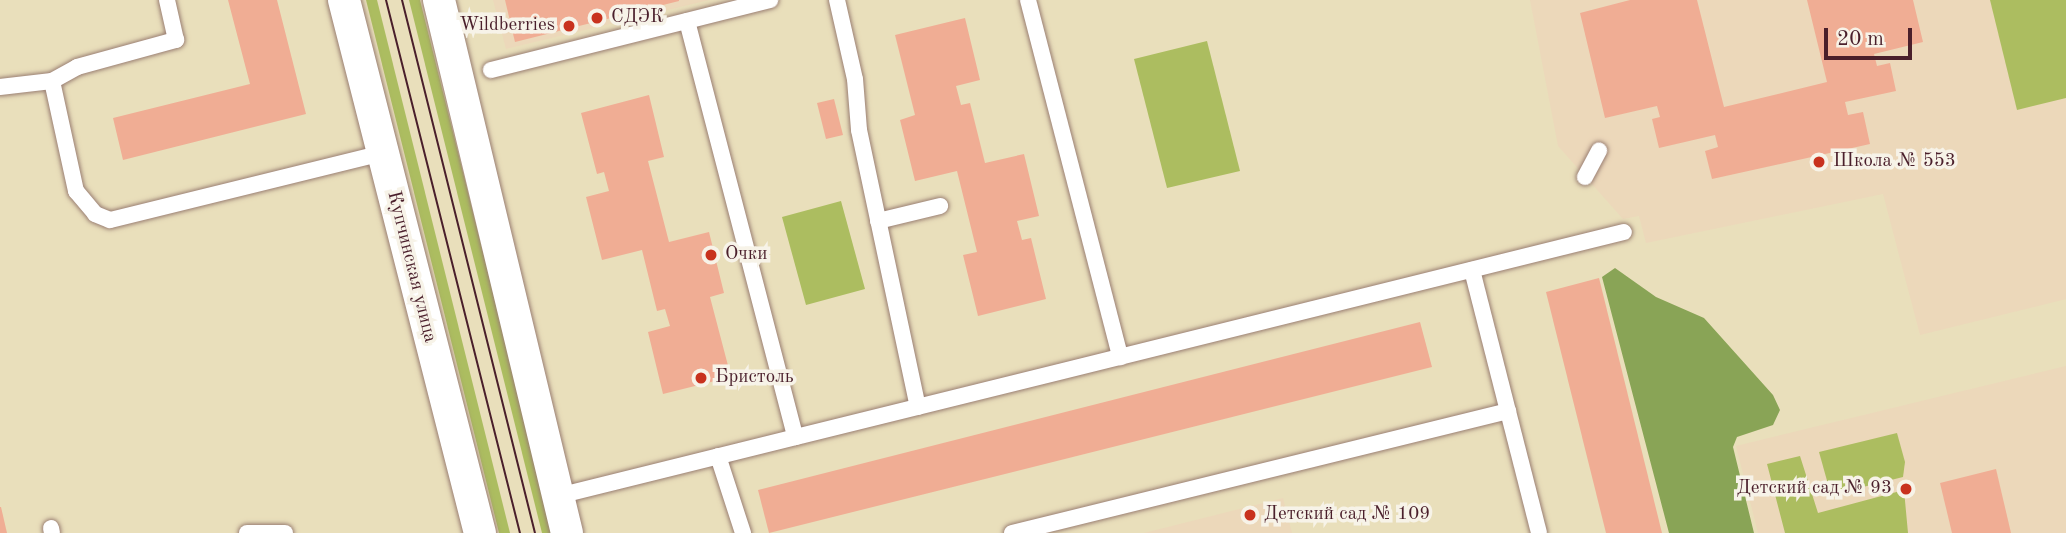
<!DOCTYPE html>
<html>
<head>
<meta charset="utf-8">
<style>
  body { margin:0 }
  #map { position:relative; width:2066px; height:533px; overflow:hidden; background:#e9dfbb; font-family:"Old Standard TT",serif }
  div>[style] { position:absolute }
  .built>* { inset:0; background:#ecd8ba }
  .green>* { inset:0; background:#acbd60 }
  .forest>* { inset:0; background:#89a456 }
  .building>* { inset:0; background:#f0ad94 }
  .roads { filter:drop-shadow(0 0 2px #9a7f73) drop-shadow(0 0 2px #9a7f73) }
  .lane>* { height:16px; margin:-8px; padding:0 8px; transform-origin:8px; border-radius:8px; background:#fff }
  .street>* { height:32px; margin:-16px; padding:0 16px; transform-origin:16px; border-radius:16px; background:#fff }
  .tram>* { height:2px; margin:-1px; padding:0 1px; transform-origin:1px; border-radius:1px; background:#4a1f2b }
  .dots>* { width:19px; height:19px; translate:-50% -50%; box-sizing:border-box; border:4px solid #f7f3e8; border-radius:50% }
  span { translate:-50% -50%; white-space:nowrap; text-align:center; line-height:1.15; -webkit-text-stroke:7px #f7f3e8; paint-order:stroke }
  .poi-label { font-size:19px; color:#4a1f2b }
  .left { translate:0 -50%; text-align:left }
  .right { translate:-100% -50%; text-align:right }
  .street-label { font-size:19px; color:#4a1f2b }
  .scale { position:absolute; left:1824px; top:28px; width:88px; height:32px; box-sizing:border-box; border:4px solid #4a1f2b; border-top:0; padding-left:9px; font-size:21px; line-height:24px; white-space:nowrap; color:#4a1f2b; -webkit-text-stroke:5px #f7f3e8; paint-order:stroke }
</style>
</head>
<body>
<div id="map">
  <div class="built">
    <div style="clip-path:polygon(493px 0,709px 0,506px 49px)"></div>
    <div style="clip-path:polygon(1530px 0,2066px 0,2066px 299px,1920px 335px,1883px 194px,1646px 243px,1639px 216px,1623px 219px,1558px 146px)"></div>
    <div style="clip-path:polygon(2066px 366px,2066px 533px,1758px 533px,1736px 446px)"></div>
    <div style="clip-path:polygon(1283px 498px,1292px 533px,1144px 533px)"></div>
  </div>
  <div class="green">
    <div style="clip-path:polygon(366px 0,377px 0,510px 533px,499px 533px)"></div>
    <div style="clip-path:polygon(409px 0,420px 0,553px 533px,542px 533px)"></div>
    <div style="clip-path:polygon(1990px 0,2066px 0,2066px 98px,2017px 110px)"></div>
    <div style="clip-path:polygon(1207px 41px,1240px 171px,1167px 188px,1134px 59px)"></div>
    <div style="clip-path:polygon(841px 201px,865px 289px,806px 305px,782px 217px)"></div>
    <div style="clip-path:polygon(1897px 433px,1905px 462px,1903px 477px,1831px 495px,1819px 452px)"></div>
    <div style="clip-path:polygon(1800px 456px,1818px 513px,1904px 490px,1908px 533px,1785px 533px,1767px 464px)"></div>
  </div>
  <div class="forest">
    <div style="clip-path:polygon(1615px 268px,1656px 297px,1704px 318px,1773px 395px,1780px 410px,1773px 425px,1737px 437px,1733px 447px,1754px 533px,1669px 533px,1602px 277px)"></div>
  </div>
  <div class="building">
    <div style="clip-path:polygon(228px 0,277px 0,306px 114px,123px 160px,113px 118px,250px 84px)"></div>
    <div style="clip-path:polygon(505px 0,679px 0,679px 1px,515px 42px)"></div>
    <div style="clip-path:polygon(1630px 0,1697px 0,1724px 107px,1827px 82px,1807px 0,1913px 0,1923px 42px,1874px 54px,1877px 66px,1890px 63px,1896px 91px,1845px 102px,1848px 115px,1863px 112px,1870px 144px,1712px 179px,1705px 151px,1718px 147px,1715px 135px,1659px 148px,1652px 119px,1660px 117px,1657px 106px,1605px 118px,1580px 13px)"></div>
    <div style="clip-path:polygon(965px 18px,980px 80px,956px 86px,961px 105px,970px 103px,985px 163px,1024px 154px,1039px 216px,1017px 221px,1022px 240px,1031px 238px,1046px 299px,978px 316px,963px 255px,977px 252px,957px 171px,915px 181px,900px 120px,915px 115px,895px 35px)"></div>
    <div style="clip-path:polygon(649px 95px,664px 157px,648px 161px,669px 242px,709px 232px,724px 293px,710px 297px,731px 377px,663px 394px,648px 332px,670px 326px,665px 309px,657px 311px,642px 250px,602px 260px,586px 197px,609px 191px,604px 172px,597px 174px,581px 113px)"></div>
    <div style="clip-path:polygon(834px 99px,843px 135px,826px 139px,817px 103px)"></div>
    <div style="clip-path:polygon(1599px 278px,1662px 533px,1606px 533px,1546px 292px)"></div>
    <div style="clip-path:polygon(1420px 322px,1432px 367px,769px 533px,758px 490px)"></div>
    <div style="clip-path:polygon(1996px 469px,2011px 533px,1952px 533px,1940px 483px)"></div>
    <div style="clip-path:polygon(0 507px,1px 507px,7px 533px,0 533px)"></div>
  </div>
  <div class="roads">
    <div class="lane">
      <div style="left:837px;top:0;width:81px;rotate:77.2deg"></div>
      <div style="left:855px;top:79px;width:51px;rotate:85.5deg"></div>
      <div style="left:859px;top:130px;width:283px;rotate:78deg"></div>
      <div style="left:1028px;top:0;width:369px;rotate:75.5deg"></div>
      <div style="left:687px;top:21px;width:430px;rotate:75.4deg"></div>
      <div style="left:491px;top:70px;width:288px;rotate:-14.1deg"></div>
      <div style="left:52px;top:81px;width:113px;rotate:77.7deg"></div>
      <div style="left:76px;top:191px;width:30px;rotate:50deg"></div>
      <div style="left:95px;top:214px;width:16px;rotate:22deg"></div>
      <div style="left:110px;top:220px;width:280px;rotate:-13.8deg"></div>
      <div style="left:0;top:87px;width:52px;rotate:-6.6deg"></div>
      <div style="left:52px;top:81px;width:29px;rotate:-29deg"></div>
      <div style="left:77px;top:67px;width:103px;rotate:-15.3deg"></div>
      <div style="left:176px;top:40px;width:41px;rotate:-102.7deg"></div>
      <div style="left:1585px;top:177px;width:30px;rotate:-62deg"></div>
      <div style="left:878px;top:221px;width:64px;rotate:-13.6deg"></div>
      <div style="left:1472px;top:270px;width:271px;rotate:75.7deg"></div>
      <div style="left:718px;top:456px;width:81px;rotate:72deg"></div>
      <div style="left:558px;top:496px;width:1098px;rotate:-13.91deg"></div>
      <div style="left:51px;top:528px;width:5px;rotate:79deg"></div>
      <div style="left:247px;top:533px;width:38px"></div>
      <div style="left:1012px;top:533px;width:511px;rotate:-13.82deg"></div>
    </div>
    <div class="street">
      <div style="left:344px;top:0;width:550px;rotate:75.69deg"></div>
      <div style="left:439px;top:0;width:548px;rotate:76.5deg"></div>
    </div>
  </div>
  <div class="tram">
    <div style="left:386px;top:0;width:550px;rotate:75.89deg"></div>
    <div style="left:402px;top:0;width:549px;rotate:75.99deg"></div>
  </div>
  <div class="dots">
    <div style="left:597px;top:18px;background:#c8321e"></div>
    <div style="left:569px;top:26px;background:#c8321e"></div>
    <div style="left:1819px;top:162px;background:#c8321e"></div>
    <div style="left:711px;top:255px;background:#c8321e"></div>
    <div style="left:701px;top:378px;background:#c8321e"></div>
    <div style="left:1906px;top:489px;background:#c8321e"></div>
    <div style="left:1250px;top:515px;background:#c8321e"></div>
  </div>
  <div class="poi-label">
    <span class="left" style="left:611px;top:18px">СДЭК</span>
    <span class="right" style="left:555px;top:26px">Wildberries</span>
    <span class="left" style="left:1833px;top:162px">Школа № 553</span>
    <span class="left" style="left:725px;top:255px">Очки</span>
    <span class="left" style="left:715px;top:378px">Бристоль</span>
    <span class="right" style="left:1892px;top:489px">Детский сад № 93</span>
    <span class="left" style="left:1264px;top:515px">Детский сад № 109</span>
  </div>
  <div class="street-label">
    <span style="left:411px;top:267px;rotate:76deg">Купчинская улица</span>
  </div>
  <div class="scale">20 m</div>
</div>
</body>
</html>
